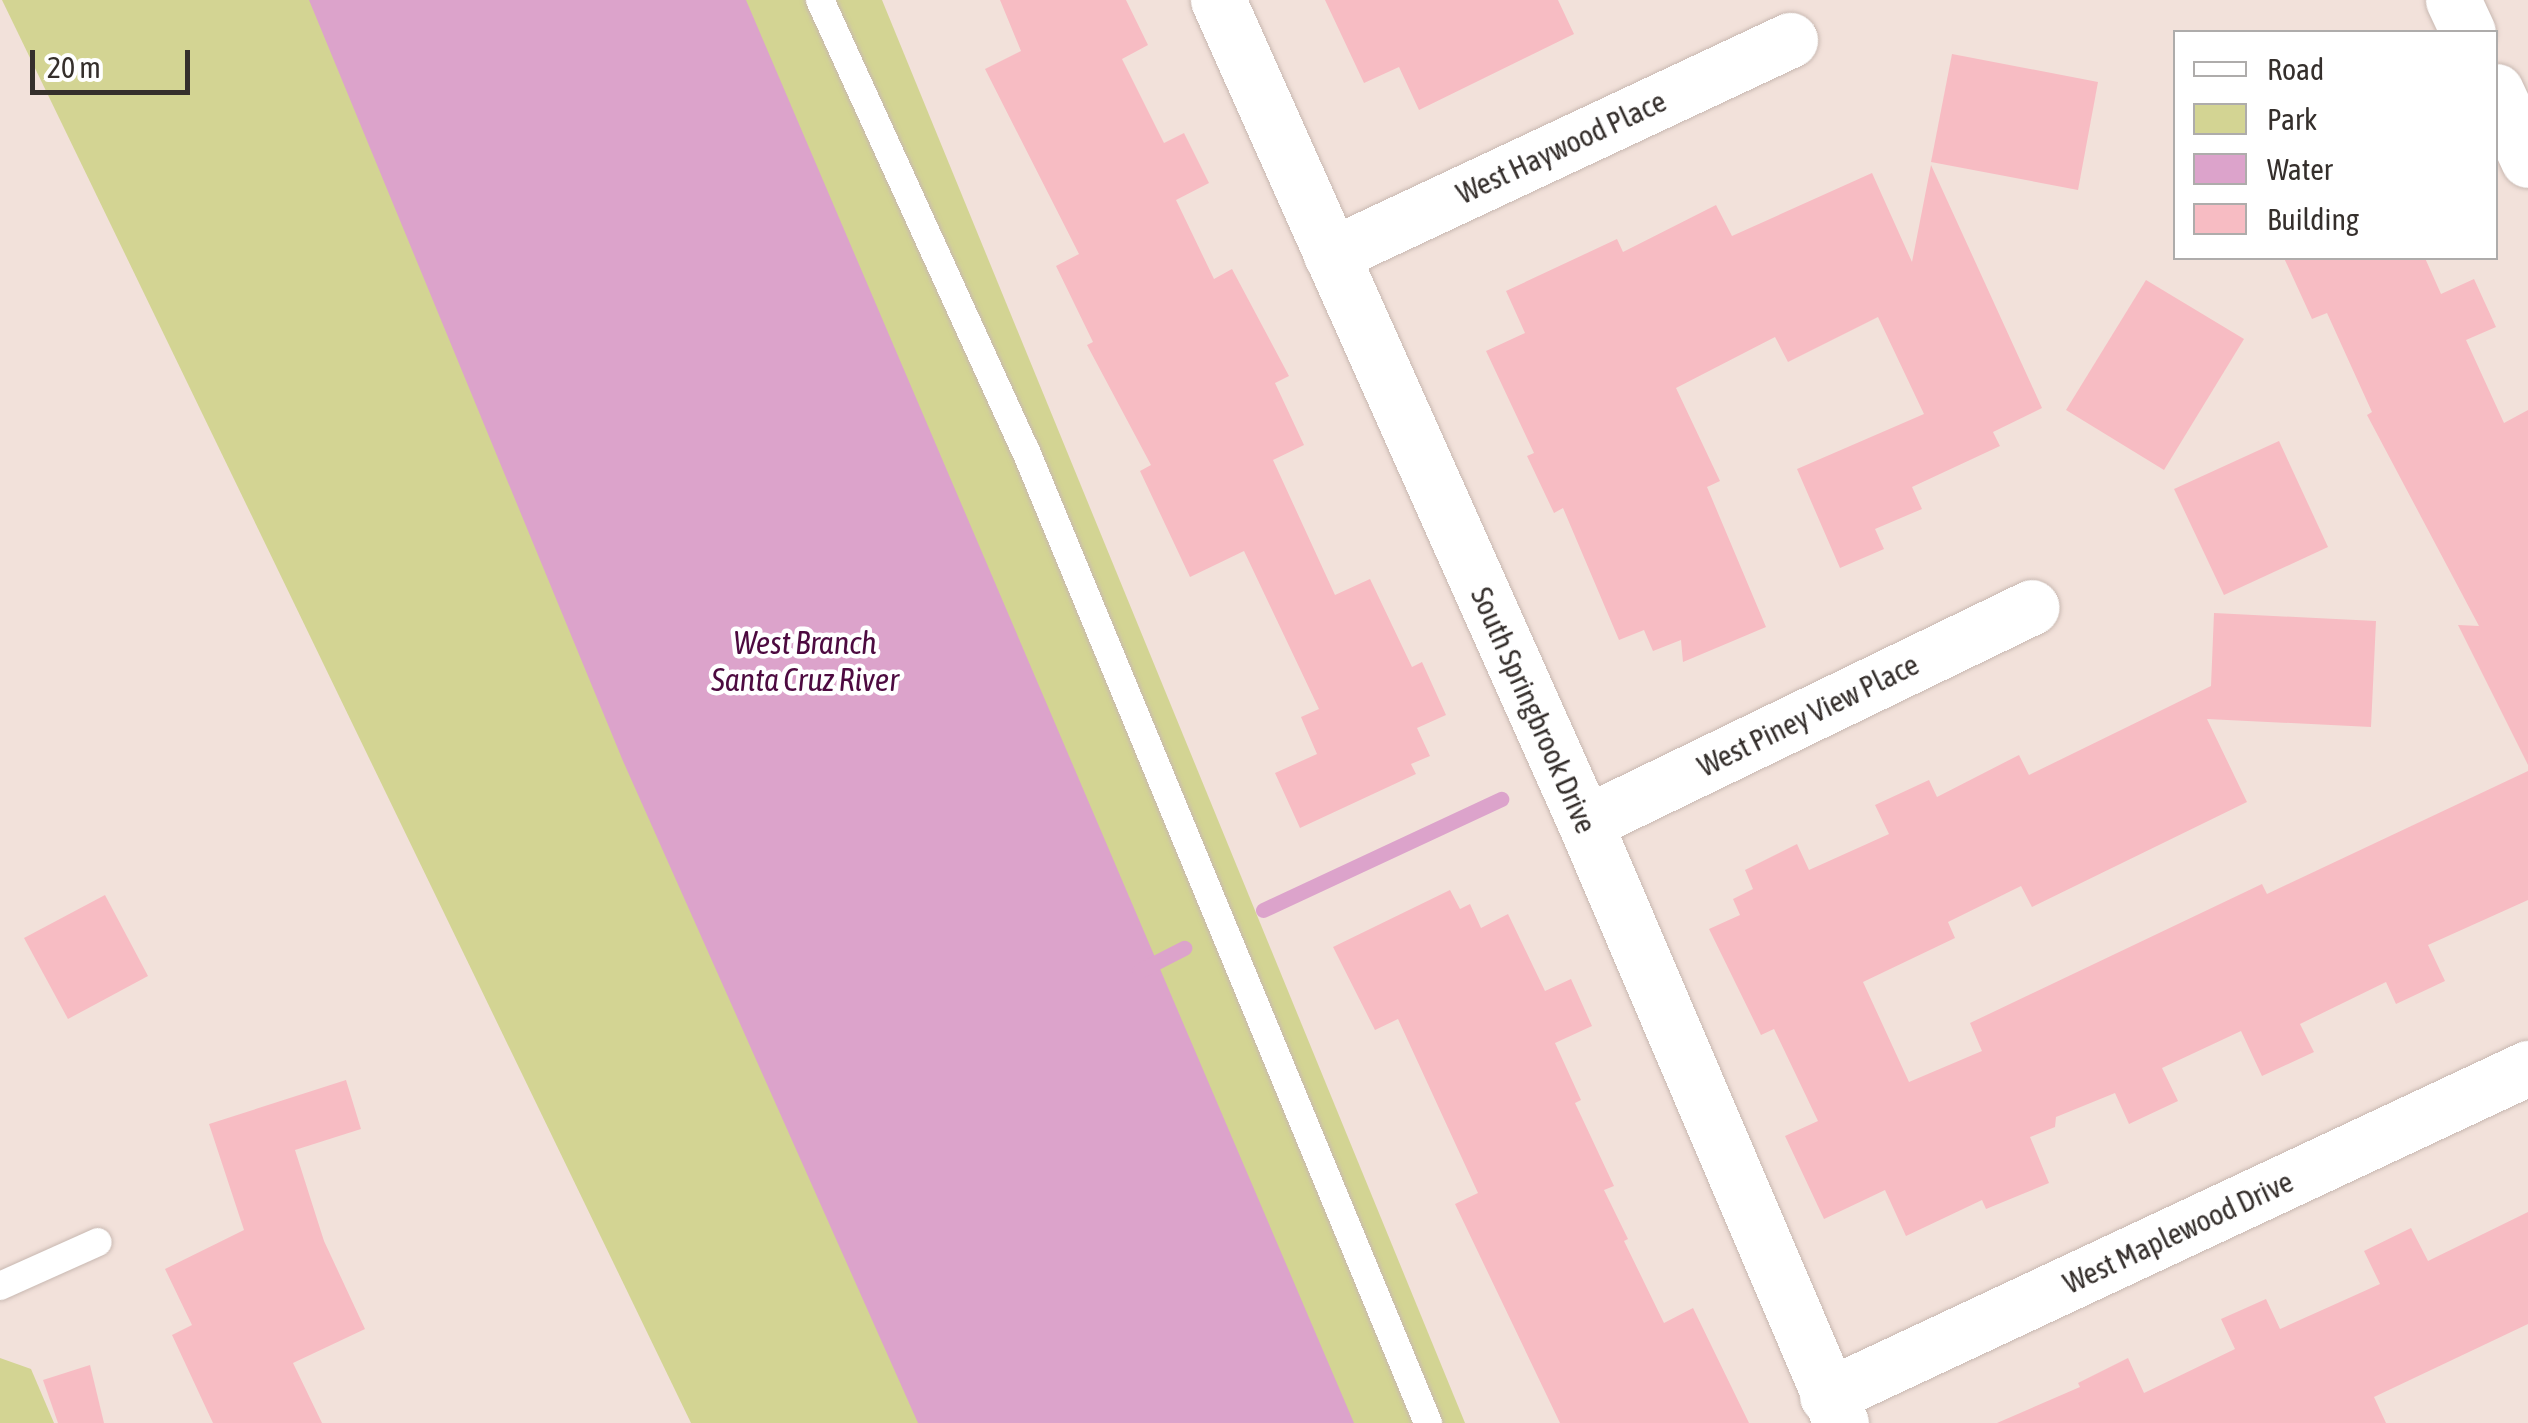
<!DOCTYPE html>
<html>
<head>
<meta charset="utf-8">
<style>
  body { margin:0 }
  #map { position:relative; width:2528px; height:1423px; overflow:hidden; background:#f2e1da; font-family:"Asap Condensed",sans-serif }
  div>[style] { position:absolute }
  .green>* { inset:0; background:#d3d493 }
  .water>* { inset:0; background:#dca3cb }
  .stream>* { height:15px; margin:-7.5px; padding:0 7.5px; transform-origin:7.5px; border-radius:7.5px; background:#dca3cb }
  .building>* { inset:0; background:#f7bcc3 }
  .roads { filter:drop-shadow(0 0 2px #c8b8b1) drop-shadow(0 0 2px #c8b8b1) }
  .service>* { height:28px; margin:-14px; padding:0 14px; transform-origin:14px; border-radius:14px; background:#fff }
  .minor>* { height:55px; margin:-27.5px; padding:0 27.5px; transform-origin:27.5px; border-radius:27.5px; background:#fff }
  span { translate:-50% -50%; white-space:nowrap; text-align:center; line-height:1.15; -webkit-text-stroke:9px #fff; paint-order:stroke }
  .street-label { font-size:30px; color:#352f2c }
  .water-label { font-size:32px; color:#4d0a40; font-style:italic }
  .legend { position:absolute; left:2173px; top:30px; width:325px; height:230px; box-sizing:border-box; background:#fff; border:2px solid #aeacab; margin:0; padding:12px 18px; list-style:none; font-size:30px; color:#352f2c }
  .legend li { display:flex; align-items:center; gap:20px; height:50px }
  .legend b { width:50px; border:2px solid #aeacab }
  .scale { position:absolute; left:30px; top:50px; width:160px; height:45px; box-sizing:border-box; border:5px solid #352f2c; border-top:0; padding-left:12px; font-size:30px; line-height:35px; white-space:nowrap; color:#352f2c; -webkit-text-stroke:8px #fff; paint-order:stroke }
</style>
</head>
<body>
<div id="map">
  <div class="green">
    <div style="clip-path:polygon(2px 0,882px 0,1465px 1423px,691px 1423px)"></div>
    <div style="clip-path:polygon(0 1358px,31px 1369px,54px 1423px,0 1423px)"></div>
  </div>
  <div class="water">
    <div style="clip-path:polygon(309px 0,746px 0,1354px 1423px,918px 1423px,623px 761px)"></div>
  </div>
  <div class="stream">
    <div style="left:1263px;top:910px;width:263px;rotate:-25deg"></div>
    <div style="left:1139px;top:971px;width:51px;rotate:-27.1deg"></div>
  </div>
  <div class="building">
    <div style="clip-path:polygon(1000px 0,1126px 0,1148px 45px,1122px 59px,1164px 143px,1184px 133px,1209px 183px,1176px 200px,1214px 279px,1232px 269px,1289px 376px,1275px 383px,1304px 445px,1273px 460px,1335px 595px,1370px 579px,1412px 667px,1422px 662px,1446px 715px,1417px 728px,1430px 756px,1411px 764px,1416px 774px,1300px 828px,1275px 773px,1317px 754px,1301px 717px,1319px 709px,1244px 551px,1190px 577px,1140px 471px,1151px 465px,1087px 345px,1093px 342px,1056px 266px,1079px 254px,985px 69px,1021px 51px)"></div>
    <div style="clip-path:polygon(1325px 0,1558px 0,1574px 34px,1419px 110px,1399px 67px,1364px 83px)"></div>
    <div style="clip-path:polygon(1952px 54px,2098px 82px,2078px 190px,1931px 162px)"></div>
    <div style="clip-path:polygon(1931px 165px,2042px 408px,1993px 432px,2000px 446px,1912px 487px,1922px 509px,1875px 529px,1884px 549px,1840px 568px,1797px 469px,1924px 414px,1878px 317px,1788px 362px,1775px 337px,1676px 388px,1720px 481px,1707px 487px,1766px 627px,1683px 662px,1681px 640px,1653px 651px,1644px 630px,1619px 640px,1563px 508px,1554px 513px,1527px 456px,1534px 453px,1486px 351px,1525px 333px,1506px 291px,1617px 239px,1623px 252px,1716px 205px,1732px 236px,1872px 173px,1912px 262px)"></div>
    <div style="clip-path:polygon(2284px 258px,2425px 258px,2441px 294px,2474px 279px,2496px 327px,2466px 340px,2504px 423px,2528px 410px,2528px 765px,2458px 625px,2479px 626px,2367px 415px,2372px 412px,2327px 313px,2312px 319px)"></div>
    <div style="clip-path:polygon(2146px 280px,2244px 339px,2164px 470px,2066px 410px)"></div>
    <div style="clip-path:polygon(2279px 441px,2328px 547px,2224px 595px,2174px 489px)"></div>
    <div style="clip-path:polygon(2214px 613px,2376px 621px,2371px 727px,2207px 719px,2247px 802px,2032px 907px,2021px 886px,1948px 922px,1955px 938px,1863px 982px,1909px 1082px,1982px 1051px,1970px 1023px,2262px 884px,2267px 894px,2528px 771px,2528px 900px,2428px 945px,2445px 981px,2396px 1004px,2386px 982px,2300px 1024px,2314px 1052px,2262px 1076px,2241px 1031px,2162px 1068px,2178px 1101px,2129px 1124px,2115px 1093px,2056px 1117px,2055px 1127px,2030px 1137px,2049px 1183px,1986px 1209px,1982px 1200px,1906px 1236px,1885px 1190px,1824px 1219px,1785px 1136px,1818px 1121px,1774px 1029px,1761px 1035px,1709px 929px,1740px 915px,1733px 899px,1753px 889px,1745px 870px,1797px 844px,1809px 870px,1889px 834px,1875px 805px,1929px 780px,1937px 797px,2019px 755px,2029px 775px,2211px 686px)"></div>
    <div style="clip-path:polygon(1450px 890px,1460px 909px,1470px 904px,1481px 928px,1508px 914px,1545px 991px,1571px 979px,1592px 1026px,1555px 1043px,1581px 1100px,1575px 1103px,1614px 1186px,1604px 1190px,1628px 1239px,1624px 1241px,1664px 1323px,1693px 1308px,1749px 1423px,1560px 1423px,1455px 1204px,1478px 1193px,1398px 1019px,1375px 1030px,1333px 947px)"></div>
    <div style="clip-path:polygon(105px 895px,148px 976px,68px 1019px,24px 938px)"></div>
    <div style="clip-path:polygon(346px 1080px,361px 1129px,295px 1150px,324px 1241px,365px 1329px,293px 1363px,322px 1423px,213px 1423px,172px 1335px,192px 1325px,165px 1269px,244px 1230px,209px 1124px)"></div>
    <div style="clip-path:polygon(2528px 1212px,2528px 1324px,2374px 1397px,2386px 1423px,1997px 1423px,2080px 1387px,2078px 1383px,2128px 1358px,2144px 1393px,2235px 1349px,2221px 1319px,2266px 1299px,2280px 1329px,2380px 1284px,2364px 1251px,2411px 1228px,2428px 1261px)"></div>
    <div style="clip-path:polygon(90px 1365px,104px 1423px,58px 1423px,43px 1380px)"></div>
  </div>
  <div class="roads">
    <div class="service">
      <div style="left:820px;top:0;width:494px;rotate:65.5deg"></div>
      <div style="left:1025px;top:449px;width:1054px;rotate:67.52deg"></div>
      <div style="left:0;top:1286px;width:107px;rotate:-24.2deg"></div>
    </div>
    <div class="minor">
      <div style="left:1218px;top:0;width:901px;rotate:65.97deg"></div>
      <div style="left:1585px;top:823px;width:652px;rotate:66.89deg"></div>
      <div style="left:2453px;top:0;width:35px;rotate:65deg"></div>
      <div style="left:2496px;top:91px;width:76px;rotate:65.1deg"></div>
      <div style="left:1331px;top:255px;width:507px;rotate:-25.1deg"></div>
      <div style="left:1585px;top:823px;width:496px;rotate:-25.8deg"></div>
      <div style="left:1827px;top:1396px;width:774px;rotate:-25.08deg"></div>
    </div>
  </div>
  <div class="street-label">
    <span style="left:1561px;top:147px;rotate:-25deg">West Haywood Place</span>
    <span style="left:1534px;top:710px;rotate:66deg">South Springbrook Drive</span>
    <span style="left:1808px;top:715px;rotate:-26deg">West Piney View Place</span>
    <span style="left:2178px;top:1232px;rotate:-25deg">West Maplewood Drive</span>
  </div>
  <div class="water-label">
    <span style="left:805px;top:662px">West Branch<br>Santa Cruz River</span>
  </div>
  <ul class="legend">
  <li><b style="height:12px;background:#fff"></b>Road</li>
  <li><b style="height:28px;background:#d3d493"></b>Park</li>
  <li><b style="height:28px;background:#dca3cb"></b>Water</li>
  <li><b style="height:28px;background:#f7bcc3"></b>Building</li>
  </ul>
  <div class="scale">20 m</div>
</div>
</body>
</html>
